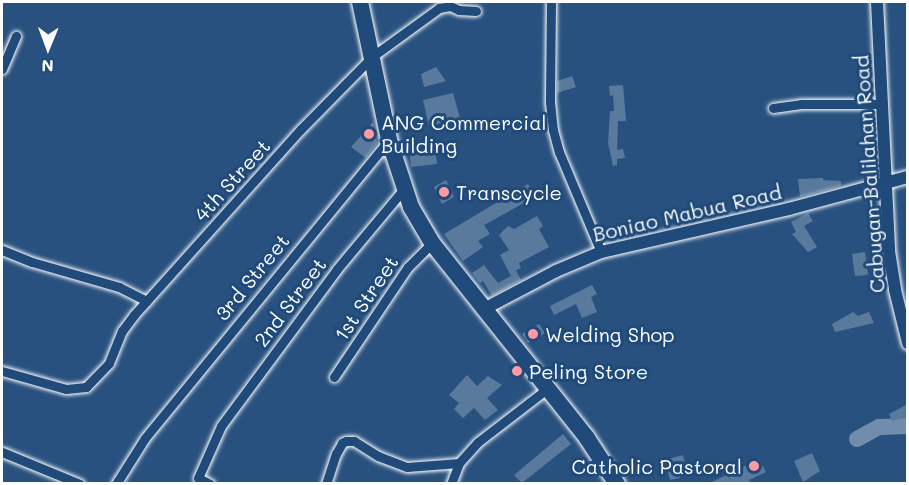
<!DOCTYPE html>
<html>
<head>
<meta charset="utf-8">
<style>
  body { margin:0 }
  #map { position:relative; width:909px; height:485px; overflow:hidden; background:#28517f; font-family:Mali,sans-serif }
  div>[style] { position:absolute }
  .river>* { height:16px; margin:-8px; padding:0 8px; transform-origin:8px; border-radius:8px; background:#718dab }
  .building>* { inset:0; background:#5a7a9d }
  .roads { filter:drop-shadow(0 0 2px #fff) drop-shadow(0 0 2px #fff) }
  .street>* { height:9px; margin:-4.5px; padding:0 4.5px; transform-origin:4.5px; border-radius:4.5px; background:#1f4a7a }
  .secondary>* { height:12px; margin:-6px; padding:0 6px; transform-origin:6px; border-radius:6px; background:#1f4a7a }
  .highway>* { height:16px; margin:-8px; padding:0 8px; transform-origin:8px; border-radius:8px; background:#1f4a7a }
  .dots>* { width:16px; height:16px; translate:-50% -50%; box-sizing:border-box; border:3px solid #1f4a7a; border-radius:50% }
  span { translate:-50% -50%; white-space:nowrap; text-align:center; line-height:1.15; -webkit-text-stroke:6px #1f4a7a; paint-order:stroke }
  .poi-label { font-size:20px; color:#fff }
  .left { translate:0 -50%; text-align:left }
  .right { translate:-100% -50%; text-align:right }
  .street-label { font-size:20px; color:#fff }
  .frame { position:absolute; inset:0; border:3px solid #fff; pointer-events:none }
  .north { position:absolute; left:18px; top:18px; width:60px; height:60px; -webkit-text-stroke:4px #1f4a7a; paint-order:stroke; rotate:181deg; font-size:16px; font-weight:700; line-height:24px; text-align:center; color:#fff }
  .north::after { content:''; display:block; margin:auto; width:21px; height:27px; background:#fff; clip-path:polygon(50% 0,100% 100%,50% 72%,0 100%) }
</style>
</head>
<body>
<div id="map">
  <div class="river">
    <div style="left:857px;top:439px;width:25px;rotate:-29deg"></div>
    <div style="left:879px;top:427px;width:29px;rotate:-2deg"></div>
  </div>
  <div class="building">
    <div style="clip-path:polygon(436px 67px,446px 81px,424px 87px,421px 74px)"></div>
    <div style="clip-path:polygon(572px 76px,576px 87px,557px 93px,557px 81px)"></div>
    <div style="clip-path:polygon(623px 85px,626px 121px,618px 121px,617px 150px,623px 149px,625px 158px,617px 159px,617px 165px,613px 166px,608px 143px,610px 111px,614px 111px,613px 95px,610px 96px,609px 86px)"></div>
    <div style="clip-path:polygon(453px 93px,460px 118px,429px 126px,423px 100px)"></div>
    <div style="clip-path:polygon(373px 122px,377px 143px,366px 158px,351px 147px)"></div>
    <div style="clip-path:polygon(435px 150px,437px 164px,411px 167px,410px 156px)"></div>
    <div style="clip-path:polygon(823px 178px,823px 180px,841px 181px,841px 186px,800px 197px,798px 179px)"></div>
    <div style="clip-path:polygon(446px 180px,454px 197px,442px 204px,434px 187px)"></div>
    <div style="clip-path:polygon(528px 184px,535px 197px,484px 225px,490px 234px,478px 241px,483px 247px,463px 261px,444px 234px)"></div>
    <div style="clip-path:polygon(808px 213px,813px 221px,804px 226px,817px 247px,808px 252px,792px 234px,796px 232px,791px 222px)"></div>
    <div style="clip-path:polygon(537px 216px,543px 226px,539px 229px,549px 247px,519px 263px,521px 268px,516px 270px,521px 280px,492px 296px,483px 281px,480px 283px,472px 273px,484px 265px,498px 283px,511px 276px,500px 255px,509px 250px,499px 235px,508px 226px,514px 229px)"></div>
    <div style="clip-path:polygon(865px 252px,868px 275px,855px 276px,852px 254px)"></div>
    <div style="clip-path:polygon(592px 285px,597px 294px,591px 297px,597px 312px,582px 318px,576px 304px,554px 315px,550px 306px)"></div>
    <div style="clip-path:polygon(853px 312px,858px 316px,869px 312px,874px 323px,835px 332px,832px 324px)"></div>
    <div style="clip-path:polygon(539px 324px,545px 333px,528px 343px,522px 334px)"></div>
    <div style="clip-path:polygon(467px 375px,477px 386px,488px 376px,502px 385px,487px 398px,498px 410px,485px 420px,474px 408px,463px 418px,454px 409px,459px 403px,449px 395px)"></div>
    <div style="clip-path:polygon(908px 404px,908px 417px,892px 421px,889px 414px)"></div>
    <div style="clip-path:polygon(563px 434px,571px 444px,522px 483px,514px 475px)"></div>
    <div style="clip-path:polygon(812px 453px,820px 471px,803px 482px,794px 461px)"></div>
    <div style="clip-path:polygon(683px 455px,687px 471px,679px 473px,680px 478px,670px 480px,665px 460px)"></div>
    <div style="clip-path:polygon(759px 459px,766px 472px,749px 480px,751px 483px,710px 483px)"></div>
  </div>
  <div class="roads">
    <div class="street">
      <div style="left:551px;top:2px;width:100px;rotate:90.6deg"></div>
      <div style="left:550px;top:102px;width:28px;rotate:84deg"></div>
      <div style="left:553px;top:130px;width:23px;rotate:75deg"></div>
      <div style="left:559px;top:152px;width:108px;rotate:67.2deg"></div>
      <div style="left:2px;top:69px;width:36px;rotate:-67deg"></div>
      <div style="left:773px;top:108px;width:28px;rotate:-8deg"></div>
      <div style="left:801px;top:104px;width:80px"></div>
      <div style="left:2px;top:250px;width:32px;rotate:22deg"></div>
      <div style="left:32px;top:262px;width:91px;rotate:16deg"></div>
      <div style="left:119px;top:287px;width:31px;rotate:27deg"></div>
      <div style="left:2px;top:371px;width:66px;rotate:15.7deg"></div>
      <div style="left:66px;top:389px;width:20px;rotate:-6deg"></div>
      <div style="left:86px;top:387px;width:33px;rotate:-46deg"></div>
      <div style="left:109px;top:363px;width:35px;rotate:-68deg"></div>
      <div style="left:122px;top:331px;width:20px;rotate:-53deg"></div>
      <div style="left:134px;top:315px;width:249px;rotate:-48.1deg"></div>
      <div style="left:300px;top:130px;width:104px;rotate:-45.4deg"></div>
      <div style="left:373px;top:56px;width:82px;rotate:-36deg"></div>
      <div style="left:439px;top:8px;width:11px;rotate:-10deg"></div>
      <div style="left:450px;top:6px;width:10px;rotate:24deg"></div>
      <div style="left:459px;top:10px;width:17px;rotate:3deg"></div>
      <div style="left:334px;top:377px;width:133px;rotate:-56.1deg"></div>
      <div style="left:408px;top:267px;width:34px;rotate:-45deg"></div>
      <div style="left:2px;top:452px;width:84px;rotate:22.3deg"></div>
      <div style="left:116px;top:484px;width:54px;rotate:-57.8deg"></div>
      <div style="left:145px;top:438px;width:385px;rotate:-50.7deg"></div>
      <div style="left:210px;top:484px;width:13px;rotate:-153deg"></div>
      <div style="left:198px;top:478px;width:57px;rotate:-66.1deg"></div>
      <div style="left:221px;top:426px;width:195px;rotate:-53.5deg"></div>
      <div style="left:337px;top:269px;width:104px;rotate:-50.1deg"></div>
      <div style="left:326px;top:484px;width:32px;rotate:-72deg"></div>
      <div style="left:336px;top:454px;width:13px;rotate:-61deg"></div>
      <div style="left:342px;top:443px;width:4px;rotate:-27deg"></div>
      <div style="left:346px;top:441px;width:8px"></div>
      <div style="left:354px;top:441px;width:28px;rotate:32deg"></div>
      <div style="left:378px;top:456px;width:31px;rotate:21deg"></div>
      <div style="left:407px;top:467px;width:52px;rotate:-4.4deg"></div>
      <div style="left:451px;top:484px;width:22px;rotate:-69deg"></div>
      <div style="left:459px;top:463px;width:28px;rotate:-48deg"></div>
      <div style="left:478px;top:442px;width:88px;rotate:-37.6deg"></div>
    </div>
    <div class="secondary">
      <div style="left:877px;top:2px;width:249px;rotate:87.2deg"></div>
      <div style="left:889px;top:251px;width:39px;rotate:81deg"></div>
      <div style="left:895px;top:290px;width:55px;rotate:76.2deg"></div>
      <div style="left:484px;top:309px;width:81px;rotate:-27.8deg"></div>
      <div style="left:556px;top:271px;width:49px;rotate:-22.9deg"></div>
      <div style="left:601px;top:252px;width:193px;rotate:-12.9deg"></div>
      <div style="left:789px;top:209px;width:123px;rotate:-15.1deg"></div>
    </div>
    <div class="highway">
      <div style="left:360px;top:2px;width:141px;rotate:78.1deg"></div>
      <div style="left:389px;top:140px;width:71px;rotate:71.8deg"></div>
      <div style="left:411px;top:207px;width:42px;rotate:59.7deg"></div>
      <div style="left:432px;top:243px;width:249px;rotate:51.5deg"></div>
      <div style="left:587px;top:438px;width:55px;rotate:56.9deg"></div>
    </div>
  </div>
  <div class="dots">
    <div style="left:369px;top:134px;background:#ff9aa2"></div>
    <div style="left:444px;top:192px;background:#ff9aa2"></div>
    <div style="left:533px;top:334px;background:#ff9aa2"></div>
    <div style="left:517px;top:371px;background:#ff9aa2"></div>
    <div style="left:754px;top:466px;background:#ff9aa2"></div>
  </div>
  <div class="poi-label">
    <span class="left" style="left:381px;top:134px">ANG Commercial<br>Building</span>
    <span class="left" style="left:456px;top:192px">Transcycle</span>
    <span class="left" style="left:545px;top:334px">Welding Shop</span>
    <span class="left" style="left:529px;top:371px">Peling Store</span>
    <span class="right" style="left:742px;top:466px">Catholic Pastoral</span>
  </div>
  <div class="street-label">
    <span style="left:869px;top:174px;rotate:-94deg">Cabugan-Balilahan Road</span>
    <span style="left:232px;top:180px;rotate:-48deg">4th Street</span>
    <span style="left:687px;top:213px;rotate:-13deg">Boniao Mabua Road</span>
    <span style="left:252px;top:277px;rotate:-51deg">3rd Street</span>
    <span style="left:366px;top:298px;rotate:-56deg">1st Street</span>
    <span style="left:290px;top:302px;rotate:-53deg">2nd Street</span>
  </div>
  <div class="frame"></div>
  <div class="north">N</div>
</div>
</body>
</html>
